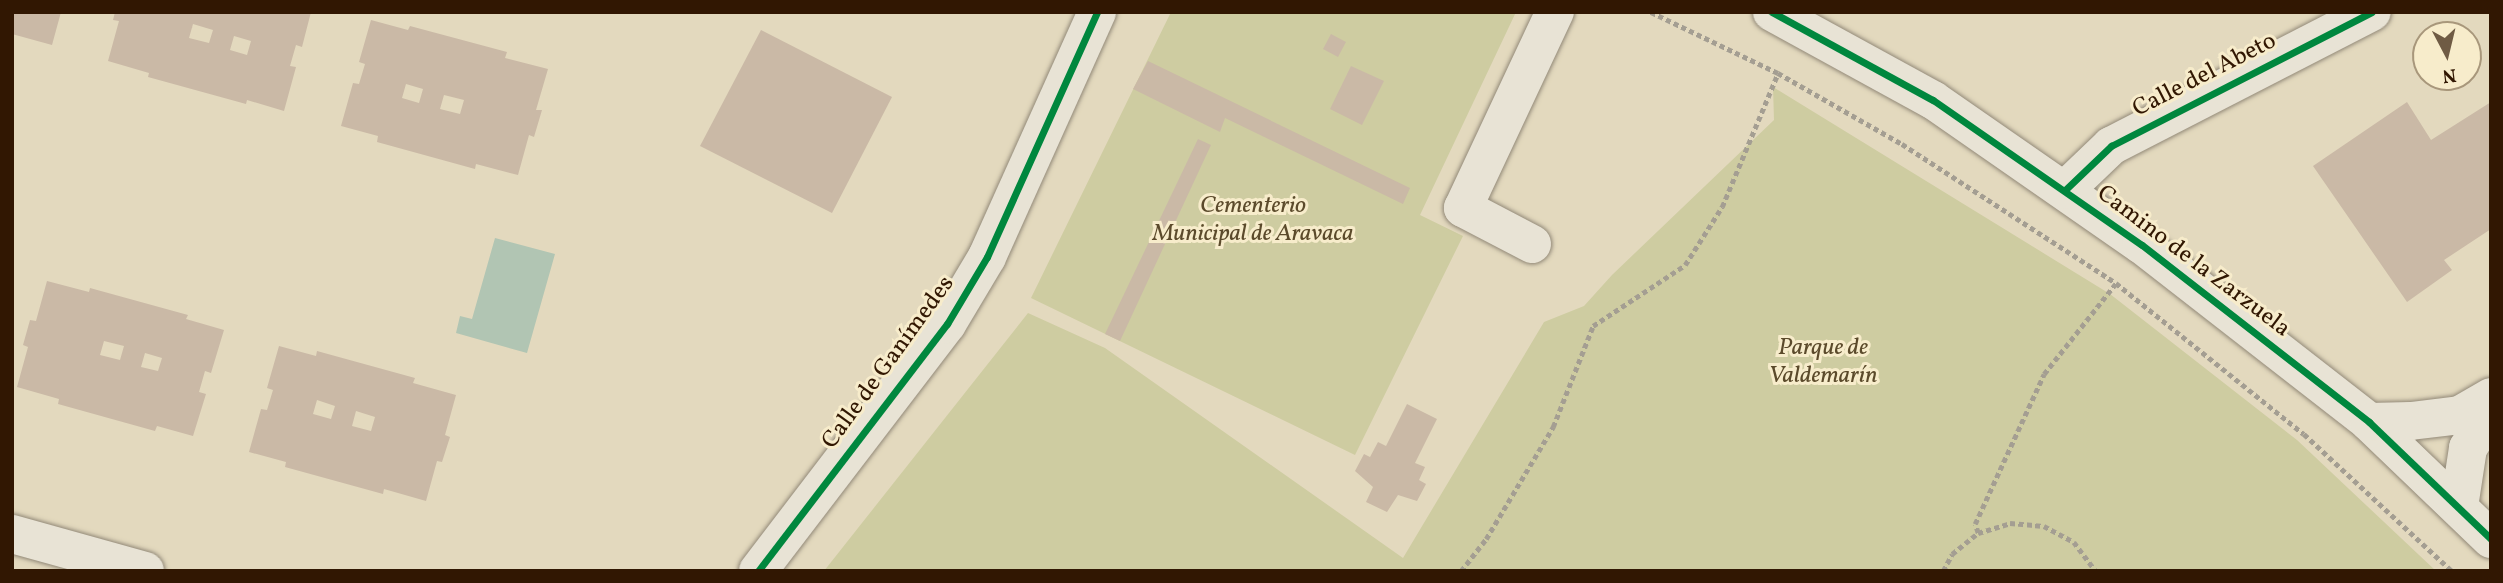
<!DOCTYPE html>
<html>
<head>
<meta charset="utf-8">
<style>
  body { margin:0 }
  #map { position:relative; width:2503px; height:583px; overflow:hidden; background:#e3d9be; font-family:Vollkorn,serif }
  div>[style] { position:absolute }
  .green>* { inset:0; background:#cecca1 }
  .water>* { inset:0; background:#b1c5b3 }
  .building>* { inset:0; background:#cab9a6 }
  .path>* { height:4.5px; margin-top:-2.25px; transform-origin:0; background:repeating-linear-gradient(90deg,#a49e92 0 5px,transparent 0 8.5px) }
  .roads { filter:drop-shadow(0 0 2px #928978) drop-shadow(0 0 2px #928978) }
  .minor>* { height:38px; margin:-19px; padding:0 19px; transform-origin:19px; border-radius:19px; background:#e8e3d5 }
  .cycleway>* { height:7px; margin:-3.5px; padding:0 3.5px; transform-origin:3.5px; border-radius:3.5px; background:#00873e }
  span { translate:-50% -50%; white-space:nowrap; text-align:center; line-height:1.15; -webkit-text-stroke:6px #f7eccb; paint-order:stroke }
  .street-label { font-size:24px; color:#311702 }
  .park-label { font-size:24px; color:#5b4a2b; font-style:italic }
  .frame { position:absolute; inset:0; border:14px solid #311702; pointer-events:none }
  .north { position:absolute; left:2412px; top:21px; width:70px; height:70px; box-sizing:border-box; background:#f7eccb; border:2px solid #a8977b; border-radius:50%; rotate:173deg; font-size:19px; font-weight:700; line-height:28px; text-align:center; color:#311702 }
  .north::after { content:''; display:block; margin:auto; width:24px; height:32px; background:#6f5b44; clip-path:polygon(50% 0,100% 100%,50% 72%,0 100%) }
</style>
</head>
<body>
<div id="map">
  <div class="green">
    <div style="clip-path:polygon(1171px 12px,1516px 12px,1420px 215px,1463px 236px,1355px 455px,1031px 298px)"></div>
    <div style="clip-path:polygon(1773px 87px,2110px 294px,2297px 440px,2436px 571px,824px 571px,1028px 313px,1105px 348px,1403px 558px,1544px 322px,1584px 306px,1612px 275px,1774px 120px)"></div>
  </div>
  <div class="water">
    <div style="clip-path:polygon(495px 238px,555px 254px,527px 353px,456px 333px,460px 316px,472px 319px)"></div>
  </div>
  <div class="building">
    <div style="clip-path:polygon(12px 12px,61px 12px,52px 45px,12px 34px)"></div>
    <div style="clip-path:polygon(evenodd,115px 12px,311px 12px,302px 47px,296px 45px,290px 66px,296px 67px,284px 111px,247px 100px,246px 104px,148px 77px,149px 73px,108px 61px,119px 21px,113px 20px,115px 12px,193px 24px,213px 30px,209px 43px,189px 38px,193px 24px,115px 12px,234px 36px,251px 41px,247px 55px,230px 50px,234px 36px)"></div>
    <div style="clip-path:polygon(evenodd,371px 20px,408px 30px,410px 26px,507px 52px,505px 58px,548px 69px,536px 110px,542px 110px,534px 137px,529px 135px,518px 175px,476px 164px,475px 169px,377px 142px,378px 136px,341px 126px,353px 83px,359px 84px,365px 64px,359px 62px,371px 20px,406px 84px,423px 89px,419px 103px,402px 98px,406px 84px,371px 20px,444px 95px,464px 100px,460px 114px,440px 109px,444px 95px)"></div>
    <div style="clip-path:polygon(761px 30px,892px 97px,832px 213px,700px 146px)"></div>
    <div style="clip-path:polygon(1331px 34px,1346px 42px,1338px 57px,1323px 49px)"></div>
    <div style="clip-path:polygon(1148px 61px,1410px 188px,1403px 204px,1225px 118px,1220px 132px,1133px 89px)"></div>
    <div style="clip-path:polygon(1351px 66px,1384px 81px,1362px 125px,1330px 109px)"></div>
    <div style="clip-path:polygon(2407px 102px,2431px 140px,2491px 102px,2491px 229px,2444px 260px,2452px 270px,2407px 302px,2313px 166px)"></div>
    <div style="clip-path:polygon(1198px 139px,1211px 145px,1120px 341px,1105px 334px)"></div>
    <div style="clip-path:polygon(evenodd,47px 281px,89px 292px,90px 288px,188px 315px,186px 319px,224px 330px,211px 373px,205px 371px,199px 392px,206px 394px,193px 436px,157px 426px,155px 431px,58px 404px,59px 399px,17px 387px,28px 347px,23px 345px,30px 320px,36px 321px,47px 281px,104px 341px,124px 346px,120px 360px,100px 355px,104px 341px,47px 281px,145px 353px,162px 358px,158px 371px,141px 367px,145px 353px)"></div>
    <div style="clip-path:polygon(evenodd,279px 346px,316px 356px,317px 351px,415px 378px,413px 383px,456px 395px,445px 435px,450px 437px,442px 462px,437px 461px,426px 501px,384px 489px,383px 494px,285px 467px,286px 462px,249px 452px,261px 409px,267px 410px,273px 390px,267px 388px,279px 346px,317px 400px,335px 406px,331px 419px,313px 414px,317px 400px,279px 346px,356px 411px,375px 417px,371px 431px,352px 426px,356px 411px)"></div>
    <div style="clip-path:polygon(1407px 404px,1437px 419px,1415px 463px,1425px 467px,1419px 480px,1426px 484px,1417px 501px,1398px 495px,1387px 512px,1366px 502px,1373px 487px,1355px 471px,1364px 454px,1370px 457px,1378px 442px,1386px 446px)"></div>
  </div>
  <div class="path">
    <div style="left:1651px;top:12px;width:141px;rotate:25.7deg"></div>
    <div style="left:1778px;top:73px;width:143px;rotate:29.8deg"></div>
    <div style="left:1902px;top:144px;width:255px;rotate:33deg"></div>
    <div style="left:2116px;top:283px;width:241px;rotate:38.8deg"></div>
    <div style="left:2304px;top:434px;width:202px;rotate:42.8deg"></div>
    <div style="left:1978px;top:533px;width:9px;rotate:-108deg"></div>
    <div style="left:1975px;top:524px;width:165px;rotate:-65.3deg"></div>
    <div style="left:2044px;top:374px;width:116px;rotate:-51.6deg"></div>
    <div style="left:1461px;top:571px;width:41px;rotate:-52deg"></div>
    <div style="left:1486px;top:539px;width:131px;rotate:-59.1deg"></div>
    <div style="left:1553px;top:427px;width:109px;rotate:-68.4deg"></div>
    <div style="left:1593px;top:326px;width:110px;rotate:-33.5deg"></div>
    <div style="left:1685px;top:265px;width:69px;rotate:-57.5deg"></div>
    <div style="left:1722px;top:207px;width:145px;rotate:-67.3deg"></div>
    <div style="left:1943px;top:571px;width:19px;rotate:-62deg"></div>
    <div style="left:1952px;top:554px;width:33px;rotate:-39deg"></div>
    <div style="left:1978px;top:533px;width:34px;rotate:-17deg"></div>
    <div style="left:2010px;top:523px;width:34px;rotate:5deg"></div>
    <div style="left:2044px;top:526px;width:34px;rotate:28deg"></div>
    <div style="left:2074px;top:542px;width:36px;rotate:53deg"></div>
  </div>
  <div class="roads">
    <div class="minor">
      <div style="left:1772px;top:12px;width:183px;rotate:28.7deg"></div>
      <div style="left:1933px;top:100px;width:254px;rotate:34.8deg"></div>
      <div style="left:2142px;top:245px;width:288px;rotate:37.9deg"></div>
      <div style="left:2369px;top:422px;width:169px;rotate:43.8deg"></div>
      <div style="left:2065px;top:190px;width:64px;rotate:-43.7deg"></div>
      <div style="left:2111px;top:146px;width:293px;rotate:-27.2deg"></div>
      <div style="left:1532px;top:244px;width:78px;rotate:-152.4deg"></div>
      <div style="left:1463px;top:208px;width:217px;rotate:-64.9deg"></div>
      <div style="left:2369px;top:422px;width:42px;rotate:-1.4deg"></div>
      <div style="left:2411px;top:421px;width:49px;rotate:-7deg"></div>
      <div style="left:2460px;top:415px;width:36px;rotate:-30deg"></div>
      <div style="left:2459px;top:507px;width:60px;rotate:-81.3deg"></div>
      <div style="left:2468px;top:448px;width:42px;rotate:-56.7deg"></div>
      <div style="left:12px;top:534px;width:138px;rotate:15.5deg"></div>
      <div style="left:758px;top:571px;width:311px;rotate:-52.6deg"></div>
      <div style="left:947px;top:324px;width:78px;rotate:-59.2deg"></div>
      <div style="left:987px;top:257px;width:269px;rotate:-65.8deg"></div>
    </div>
  </div>
  <div class="cycleway">
    <div style="left:1772px;top:12px;width:183px;rotate:28.7deg"></div>
    <div style="left:1933px;top:100px;width:254px;rotate:34.8deg"></div>
    <div style="left:2142px;top:245px;width:288px;rotate:37.9deg"></div>
    <div style="left:2369px;top:422px;width:169px;rotate:43.8deg"></div>
    <div style="left:2065px;top:190px;width:64px;rotate:-43.7deg"></div>
    <div style="left:2111px;top:146px;width:293px;rotate:-27.2deg"></div>
    <div style="left:758px;top:571px;width:311px;rotate:-52.6deg"></div>
    <div style="left:947px;top:324px;width:78px;rotate:-59.2deg"></div>
    <div style="left:987px;top:257px;width:269px;rotate:-65.8deg"></div>
  </div>
  <div class="street-label">
    <span style="left:2205px;top:76px;rotate:-27deg">Calle del Abeto</span>
    <span style="left:2193px;top:262px;rotate:37deg">Camino de la Zarzuela</span>
    <span style="left:889px;top:363px;rotate:-54deg">Calle de Ganímedes</span>
  </div>
  <div class="park-label">
    <span style="left:1253px;top:221px">Cementerio<br>Municipal de Aravaca</span>
    <span style="left:1823px;top:363px">Parque de<br>Valdemarín</span>
  </div>
  <div class="frame"></div>
  <div class="north">N</div>
</div>
</body>
</html>
